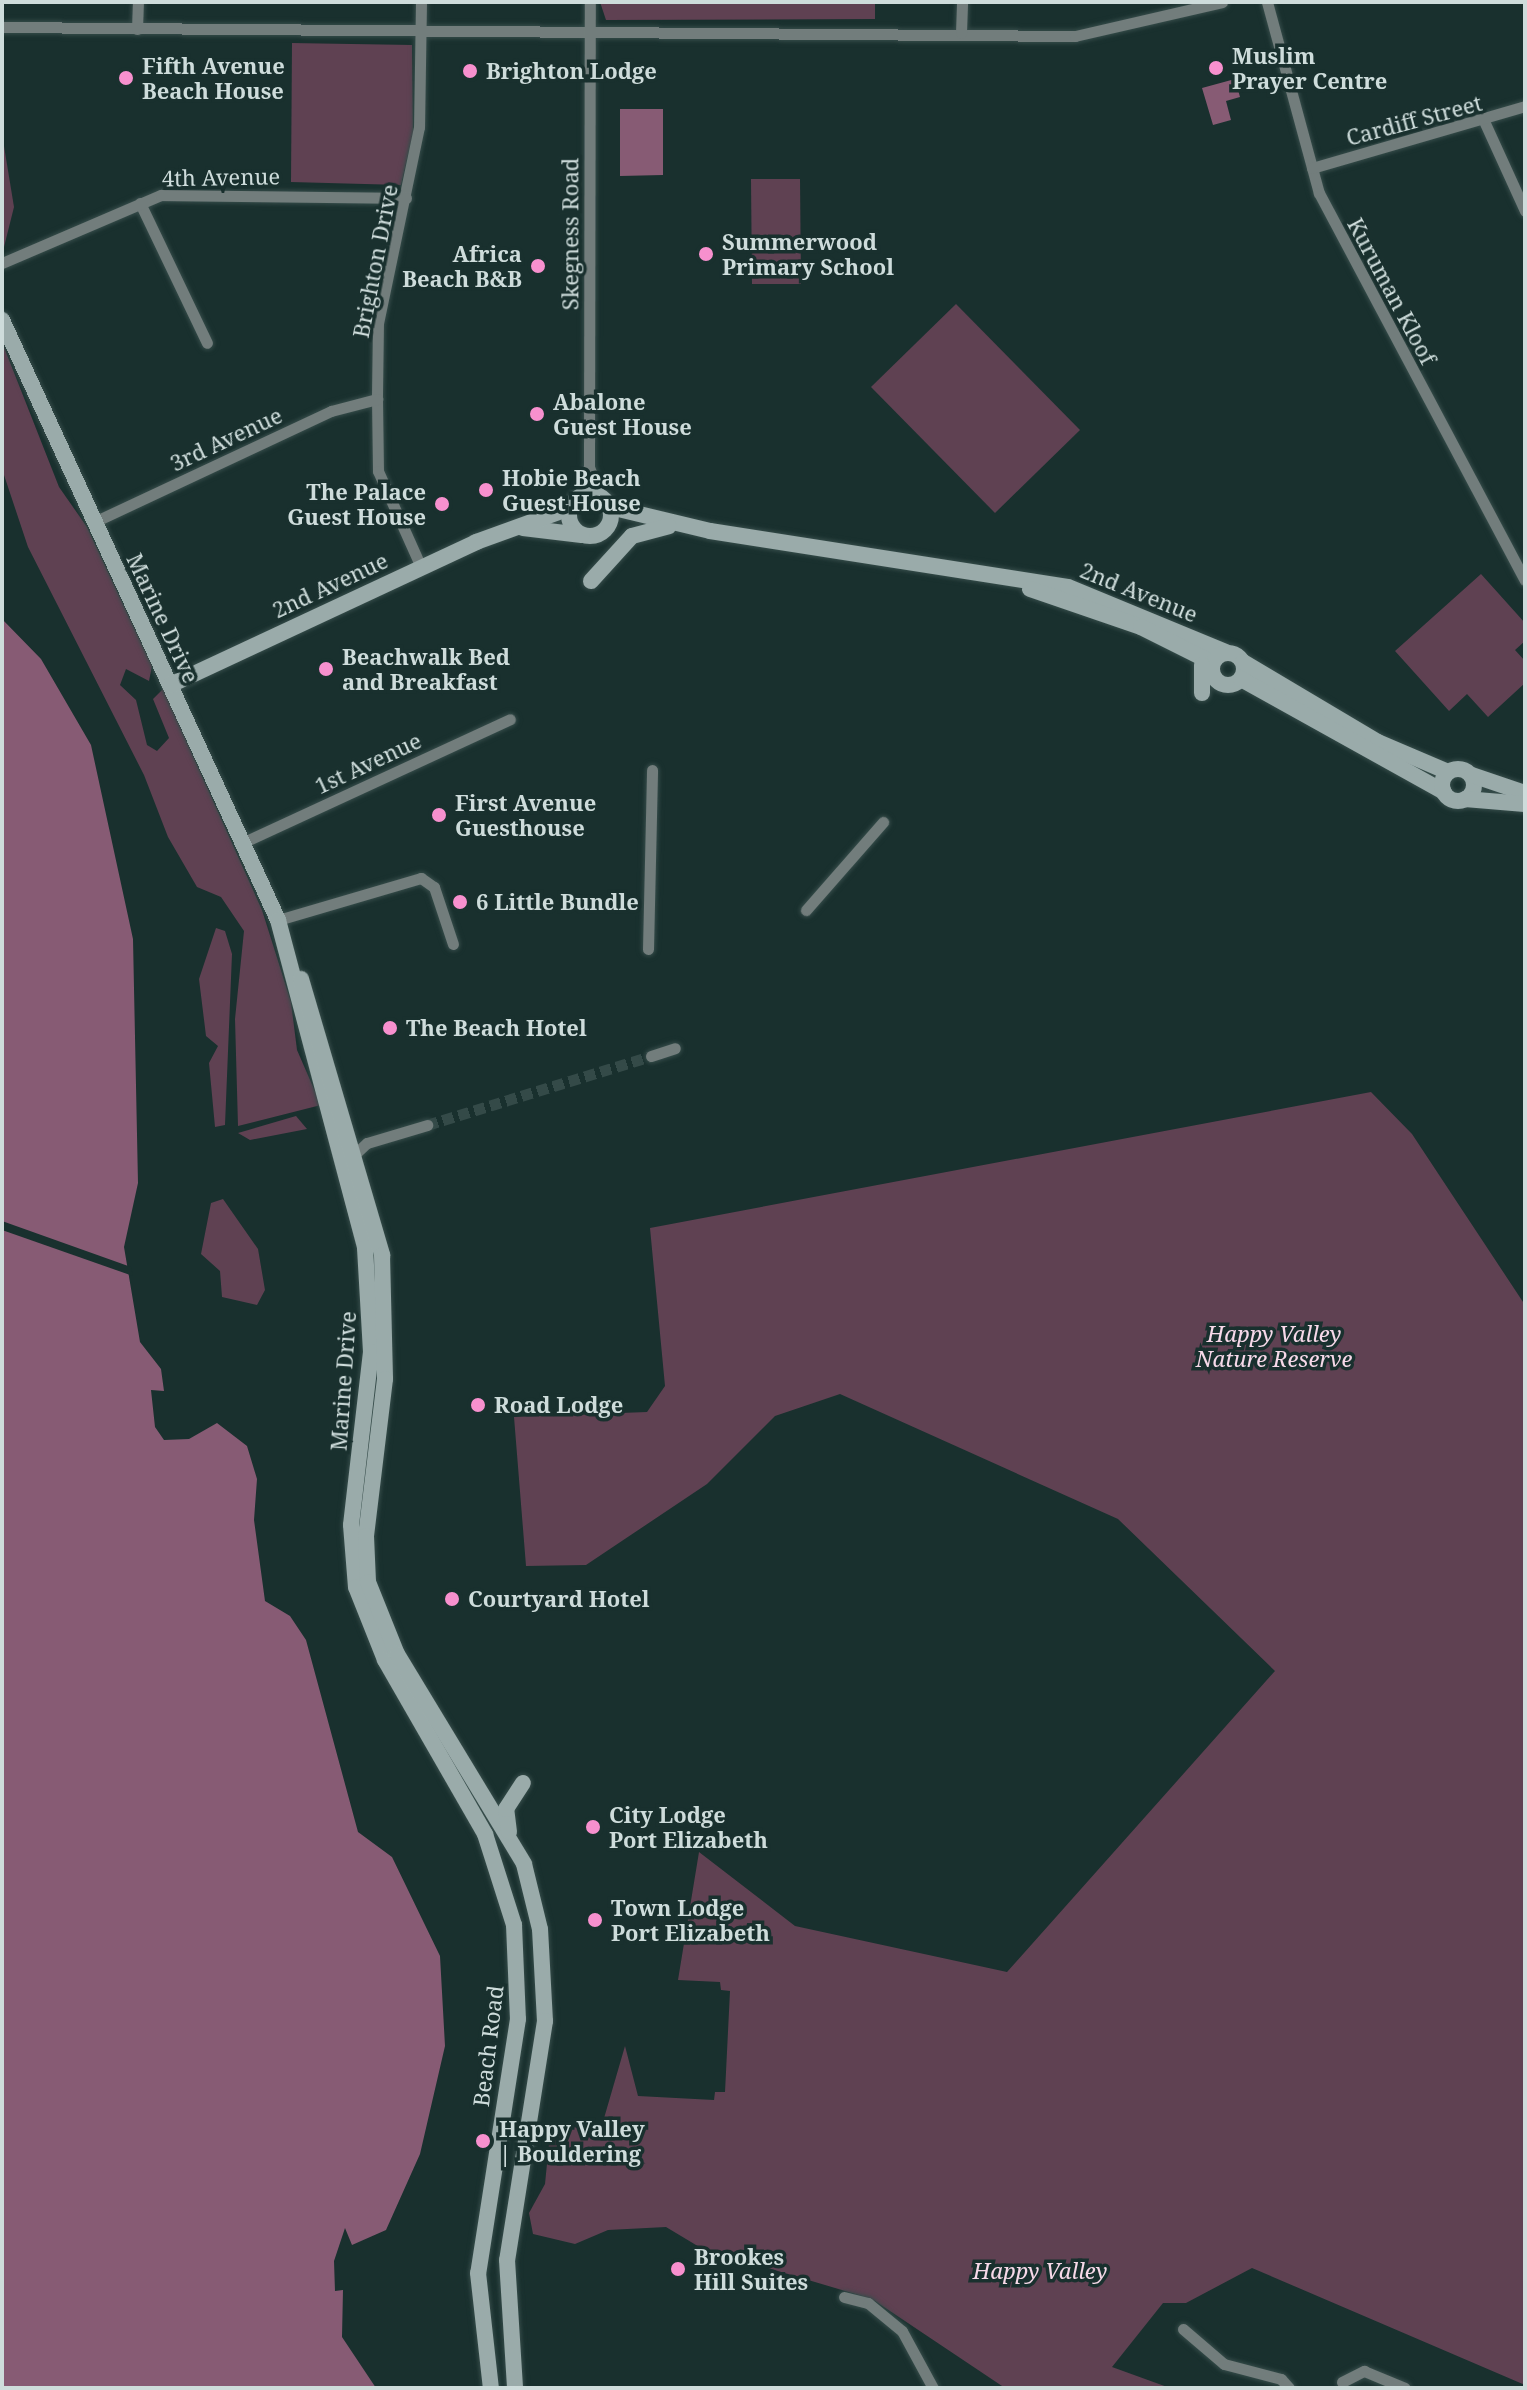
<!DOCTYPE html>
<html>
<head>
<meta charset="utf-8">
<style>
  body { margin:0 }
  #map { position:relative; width:1527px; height:2390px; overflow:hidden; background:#19302e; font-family:"Noto Serif",serif }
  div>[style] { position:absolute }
  .green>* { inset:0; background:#5f4152 }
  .water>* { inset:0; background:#875b74 }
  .pier>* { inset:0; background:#19302e }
  .street-tunnel>* { height:11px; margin-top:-5.5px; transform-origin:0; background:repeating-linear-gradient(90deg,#344a48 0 11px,transparent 0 16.5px) }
  .roads { filter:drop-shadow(0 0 2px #364c4a) drop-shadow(0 0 2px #364c4a) }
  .street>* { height:11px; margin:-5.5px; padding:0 5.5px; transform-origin:5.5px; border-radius:5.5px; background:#727d7c }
  .secondary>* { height:16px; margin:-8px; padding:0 8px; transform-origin:8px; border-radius:8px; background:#9aabaa }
  .secondary>.ring { margin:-8px; padding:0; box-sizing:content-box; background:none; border:16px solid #9aabaa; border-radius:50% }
  .dots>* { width:22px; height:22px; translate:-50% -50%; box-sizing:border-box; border:4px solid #19302e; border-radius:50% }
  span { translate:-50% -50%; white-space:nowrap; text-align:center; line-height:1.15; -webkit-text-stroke:7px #19302e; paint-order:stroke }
  .poi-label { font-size:22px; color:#cedcdb; font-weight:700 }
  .left { translate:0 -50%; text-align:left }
  .right { translate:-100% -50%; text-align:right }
  .street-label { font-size:22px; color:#cedcdb }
  .park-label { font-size:22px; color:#f7d9e9; font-style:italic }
  .frame { position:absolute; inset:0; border:4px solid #cedcdb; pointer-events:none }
</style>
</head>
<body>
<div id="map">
  <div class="green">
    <div style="clip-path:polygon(600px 2px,875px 2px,875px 19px,606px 20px)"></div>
    <div style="clip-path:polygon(292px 43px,412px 45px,413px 133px,401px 185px,291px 182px)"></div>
    <div style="clip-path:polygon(2px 134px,14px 207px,2px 255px)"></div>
    <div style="clip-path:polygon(751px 179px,800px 179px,801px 284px,752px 284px)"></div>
    <div style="clip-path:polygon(956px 304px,1080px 430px,995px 513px,871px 387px)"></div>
    <div style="clip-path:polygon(2px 342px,59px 487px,87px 527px,152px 666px,149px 681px,126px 669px,120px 685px,136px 700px,147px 745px,157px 751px,169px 738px,153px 699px,163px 689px,262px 910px,291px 1002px,297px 1050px,321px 1105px,238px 1126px,235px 1019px,244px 931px,221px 897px,197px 887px,168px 837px,144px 775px,28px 547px,2px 469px)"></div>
    <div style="clip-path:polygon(1481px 574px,1525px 623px,1525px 641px,1515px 650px,1525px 661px,1525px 683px,1488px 717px,1467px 694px,1449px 711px,1395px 651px)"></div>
    <div style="clip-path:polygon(216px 928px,225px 931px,232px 954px,225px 1125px,215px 1127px,209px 1063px,218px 1046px,206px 1036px,199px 979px)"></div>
    <div style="clip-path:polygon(1371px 1092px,1412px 1134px,1525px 1305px,1525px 2385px,1252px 2268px,1186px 2303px,1163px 2303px,1112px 2367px,1170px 2388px,1005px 2388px,872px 2299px,701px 2248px,666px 2227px,608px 2230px,575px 2244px,533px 2234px,529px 2213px,545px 2184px,551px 2123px,600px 2132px,625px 2046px,638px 2096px,714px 2100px,715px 2092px,725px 2092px,730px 1991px,721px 1990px,720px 1982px,678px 1980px,699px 1852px,795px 1926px,1007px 1972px,1275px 1671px,1118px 1519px,840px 1394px,775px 1416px,707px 1484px,586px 1565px,526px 1566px,514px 1417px,647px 1412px,665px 1386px,650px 1228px)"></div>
    <div style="clip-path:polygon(296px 1116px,307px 1129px,250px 1140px,238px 1133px)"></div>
    <div style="clip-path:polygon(223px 1199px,258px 1249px,265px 1290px,257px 1305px,222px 1297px,220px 1271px,201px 1254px,211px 1203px)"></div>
  </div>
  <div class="water">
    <div style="clip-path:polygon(1235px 79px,1240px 97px,1226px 101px,1231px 120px,1213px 125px,1202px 88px)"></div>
    <div style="clip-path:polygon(620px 109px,663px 109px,663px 175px,620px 176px)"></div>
    <div style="clip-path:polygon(2px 619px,41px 659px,91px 745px,133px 939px,138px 1183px,124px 1247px,140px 1342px,161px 1369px,164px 1391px,151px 1390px,155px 1427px,164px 1440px,189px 1439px,217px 1423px,247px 1446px,257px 1479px,254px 1520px,265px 1601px,290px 1616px,306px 1640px,358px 1832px,392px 1857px,440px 1956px,445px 2046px,420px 2154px,386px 2230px,352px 2245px,345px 2228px,334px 2261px,335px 2291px,343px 2290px,342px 2337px,376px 2388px,2px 2388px)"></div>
  </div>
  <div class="pier">
    <div style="clip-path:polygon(2px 1221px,131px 1267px,133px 1276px,2px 1230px)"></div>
  </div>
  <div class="street-tunnel">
    <div style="left:427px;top:1125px;width:234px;rotate:-17.1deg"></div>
  </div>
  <div class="roads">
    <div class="street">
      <div style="left:421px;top:2px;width:125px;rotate:90.9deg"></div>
      <div style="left:419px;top:127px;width:200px;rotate:101.8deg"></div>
      <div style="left:378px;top:323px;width:76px;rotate:90.8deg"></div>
      <div style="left:377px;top:399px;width:72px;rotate:89.2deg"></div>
      <div style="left:378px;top:471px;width:105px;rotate:65.9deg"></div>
      <div style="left:1267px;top:2px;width:198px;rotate:74.8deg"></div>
      <div style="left:1319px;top:193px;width:438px;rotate:62deg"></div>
      <div style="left:2px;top:27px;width:1073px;rotate:0.48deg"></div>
      <div style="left:1075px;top:36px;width:151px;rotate:-13deg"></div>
      <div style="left:137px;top:29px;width:27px;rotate:-88deg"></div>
      <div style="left:961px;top:33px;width:31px;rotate:-88deg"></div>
      <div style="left:1484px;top:121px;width:99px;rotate:65.5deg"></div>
      <div style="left:1312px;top:168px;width:222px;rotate:-16.2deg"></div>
      <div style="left:140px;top:203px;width:155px;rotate:64.4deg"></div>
      <div style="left:2px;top:263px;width:173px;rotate:-23.2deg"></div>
      <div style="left:161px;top:195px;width:245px;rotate:0.7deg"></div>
      <div style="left:589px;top:467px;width:31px;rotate:69deg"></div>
      <div style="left:579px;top:497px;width:32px;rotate:-72deg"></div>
      <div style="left:589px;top:467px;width:465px;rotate:-89.9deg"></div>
      <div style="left:94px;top:522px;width:262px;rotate:-25.1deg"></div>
      <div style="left:331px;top:411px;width:48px;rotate:-14.6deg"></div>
      <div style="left:242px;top:843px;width:295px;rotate:-24.8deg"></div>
      <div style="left:806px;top:910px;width:117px;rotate:-48.8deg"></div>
      <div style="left:278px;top:920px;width:149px;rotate:-16.4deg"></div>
      <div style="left:421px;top:878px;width:16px;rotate:35deg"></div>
      <div style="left:434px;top:887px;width:60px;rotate:71.6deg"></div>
      <div style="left:648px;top:949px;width:179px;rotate:-88.7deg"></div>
      <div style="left:651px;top:1056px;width:25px;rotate:-18deg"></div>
      <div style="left:355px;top:1154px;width:16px;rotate:-43deg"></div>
      <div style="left:367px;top:1143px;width:63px;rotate:-16.7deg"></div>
      <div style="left:844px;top:2297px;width:25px;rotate:14deg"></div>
      <div style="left:868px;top:2303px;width:44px;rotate:39.5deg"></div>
      <div style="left:902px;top:2331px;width:65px;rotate:61.5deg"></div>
      <div style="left:1183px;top:2329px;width:54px;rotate:40.5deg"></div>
      <div style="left:1224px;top:2364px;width:59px;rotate:14.7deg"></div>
      <div style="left:1281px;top:2379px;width:12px;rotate:48deg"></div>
      <div style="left:1342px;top:2382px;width:25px;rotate:-27deg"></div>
      <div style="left:1364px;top:2371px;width:44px;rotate:22.5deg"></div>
    </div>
    <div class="secondary">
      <div style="left:2px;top:320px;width:660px;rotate:65.3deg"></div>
      <div style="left:278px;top:920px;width:339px;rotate:75.1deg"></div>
      <div style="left:365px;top:1248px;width:104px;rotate:86.7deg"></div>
      <div style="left:371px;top:1352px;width:174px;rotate:96.6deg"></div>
      <div style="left:351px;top:1525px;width:62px;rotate:85.4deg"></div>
      <div style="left:356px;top:1587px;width:79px;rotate:68.3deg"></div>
      <div style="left:385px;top:1660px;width:201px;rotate:60.1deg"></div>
      <div style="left:485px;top:1834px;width:96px;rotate:72.3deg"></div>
      <div style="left:514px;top:1925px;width:94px;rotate:87.6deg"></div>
      <div style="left:518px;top:2019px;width:257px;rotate:98.9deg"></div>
      <div style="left:478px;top:2273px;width:116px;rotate:83.6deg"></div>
      <div class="ring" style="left:569px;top:494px;width:26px;height:26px"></div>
      <div style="left:610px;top:507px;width:103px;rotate:13.5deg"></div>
      <div style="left:710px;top:531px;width:362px;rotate:8.9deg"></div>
      <div style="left:1068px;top:587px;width:171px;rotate:22.4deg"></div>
      <div style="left:523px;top:528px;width:59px;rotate:6.8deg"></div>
      <div style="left:591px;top:581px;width:61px;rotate:-47.7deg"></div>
      <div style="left:632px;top:536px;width:38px;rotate:-15deg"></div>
      <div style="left:1030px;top:589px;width:117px;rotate:18.9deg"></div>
      <div style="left:1141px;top:627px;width:80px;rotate:26.6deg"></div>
      <div class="ring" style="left:1212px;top:653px;width:16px;height:16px"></div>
      <div style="left:1243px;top:662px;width:157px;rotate:30.7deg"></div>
      <div style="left:1378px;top:742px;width:76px;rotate:23.2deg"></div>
      <div style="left:1241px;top:679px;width:232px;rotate:29.1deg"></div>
      <div style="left:170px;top:685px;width:338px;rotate:-25deg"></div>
      <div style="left:476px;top:542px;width:100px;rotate:-19.9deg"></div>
      <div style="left:1202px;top:693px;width:28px;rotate:-90deg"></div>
      <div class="ring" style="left:1442px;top:769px;width:16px;height:16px"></div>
      <div style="left:1472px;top:775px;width:56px;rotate:18.8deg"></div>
      <div style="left:1465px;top:799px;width:60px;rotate:4.8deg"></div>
      <div style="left:301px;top:979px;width:288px;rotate:73.6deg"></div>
      <div style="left:382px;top:1255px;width:124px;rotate:88.6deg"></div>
      <div style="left:385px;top:1379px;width:158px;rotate:96.9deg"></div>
      <div style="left:366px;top:1536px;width:46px;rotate:87.5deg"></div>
      <div style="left:368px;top:1582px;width:78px;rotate:68.1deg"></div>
      <div style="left:397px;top:1654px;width:245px;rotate:58.8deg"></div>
      <div style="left:524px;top:1864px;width:67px;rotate:76.2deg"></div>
      <div style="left:540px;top:1929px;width:92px;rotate:86.9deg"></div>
      <div style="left:545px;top:2021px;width:242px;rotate:99deg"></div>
      <div style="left:507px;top:2260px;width:128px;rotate:86.4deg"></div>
      <div style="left:509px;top:1832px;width:23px;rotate:-97deg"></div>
      <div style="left:506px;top:1809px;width:31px;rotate:-57deg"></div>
    </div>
  </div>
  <div class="dots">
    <div style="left:1216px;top:68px;background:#f790ce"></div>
    <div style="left:470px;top:71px;background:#f790ce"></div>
    <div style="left:126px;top:78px;background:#f790ce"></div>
    <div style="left:706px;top:254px;background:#f790ce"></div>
    <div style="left:538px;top:266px;background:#f790ce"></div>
    <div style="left:537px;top:414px;background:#f790ce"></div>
    <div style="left:486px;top:490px;background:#f790ce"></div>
    <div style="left:442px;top:504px;background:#f790ce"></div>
    <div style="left:326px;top:669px;background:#f790ce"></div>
    <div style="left:439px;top:815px;background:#f790ce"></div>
    <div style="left:460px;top:902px;background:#f790ce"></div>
    <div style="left:390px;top:1028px;background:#f790ce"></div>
    <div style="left:478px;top:1405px;background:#f790ce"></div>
    <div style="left:452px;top:1599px;background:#f790ce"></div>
    <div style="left:593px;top:1827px;background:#f790ce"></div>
    <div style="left:595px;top:1920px;background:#f790ce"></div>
    <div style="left:483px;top:2141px;background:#f790ce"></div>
    <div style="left:678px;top:2269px;background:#f790ce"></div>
  </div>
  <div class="poi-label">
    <span class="left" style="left:1232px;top:68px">Muslim<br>Prayer Centre</span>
    <span class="left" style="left:142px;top:78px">Fifth Avenue<br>Beach House</span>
    <span class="left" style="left:486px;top:71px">Brighton Lodge</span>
    <span class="left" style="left:722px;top:254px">Summerwood<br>Primary School</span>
    <span class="right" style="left:522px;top:266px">Africa<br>Beach B&amp;B</span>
    <span class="left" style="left:553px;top:414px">Abalone<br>Guest House</span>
    <span class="left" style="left:502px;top:490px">Hobie Beach<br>Guest House</span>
    <span class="right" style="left:426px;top:504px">The Palace<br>Guest House</span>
    <span class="left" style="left:342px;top:669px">Beachwalk Bed<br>and Breakfast</span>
    <span class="left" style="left:455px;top:815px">First Avenue<br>Guesthouse</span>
    <span class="left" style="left:476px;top:902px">6 Little Bundle</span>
    <span class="left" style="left:406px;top:1028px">The Beach Hotel</span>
    <span class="left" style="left:494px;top:1405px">Road Lodge</span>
    <span class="left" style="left:468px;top:1599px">Courtyard Hotel</span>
    <span class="left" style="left:609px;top:1827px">City Lodge<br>Port Elizabeth</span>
    <span class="left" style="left:611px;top:1920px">Town Lodge<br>Port Elizabeth</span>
    <span class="left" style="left:499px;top:2141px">Happy Valley<br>| Bouldering</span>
    <span class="left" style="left:694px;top:2269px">Brookes<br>Hill Suites</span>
  </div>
  <div class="street-label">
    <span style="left:1414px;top:120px;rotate:-15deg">Cardiff Street</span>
    <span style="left:221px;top:177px;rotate:-1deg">4th Avenue</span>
    <span style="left:570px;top:234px;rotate:-90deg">Skegness Road</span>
    <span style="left:375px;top:261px;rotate:-79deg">Brighton Drive</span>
    <span style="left:1392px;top:291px;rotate:62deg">Kuruman Kloof</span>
    <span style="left:226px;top:439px;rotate:-25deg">3rd Avenue</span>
    <span style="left:330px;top:585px;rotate:-25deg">2nd Avenue</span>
    <span style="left:1139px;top:592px;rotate:22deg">2nd Avenue</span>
    <span style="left:163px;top:618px;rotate:65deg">Marine Drive</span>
    <span style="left:368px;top:763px;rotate:-25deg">1st Avenue</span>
    <span style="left:343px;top:1381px;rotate:-86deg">Marine Drive</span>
    <span style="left:488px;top:2046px;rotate:-83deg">Beach Road</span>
  </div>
  <div class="park-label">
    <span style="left:1274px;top:1346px">Happy Valley<br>Nature Reserve</span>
    <span style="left:1040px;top:2271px">Happy Valley</span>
  </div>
  <div class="frame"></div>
</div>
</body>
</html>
